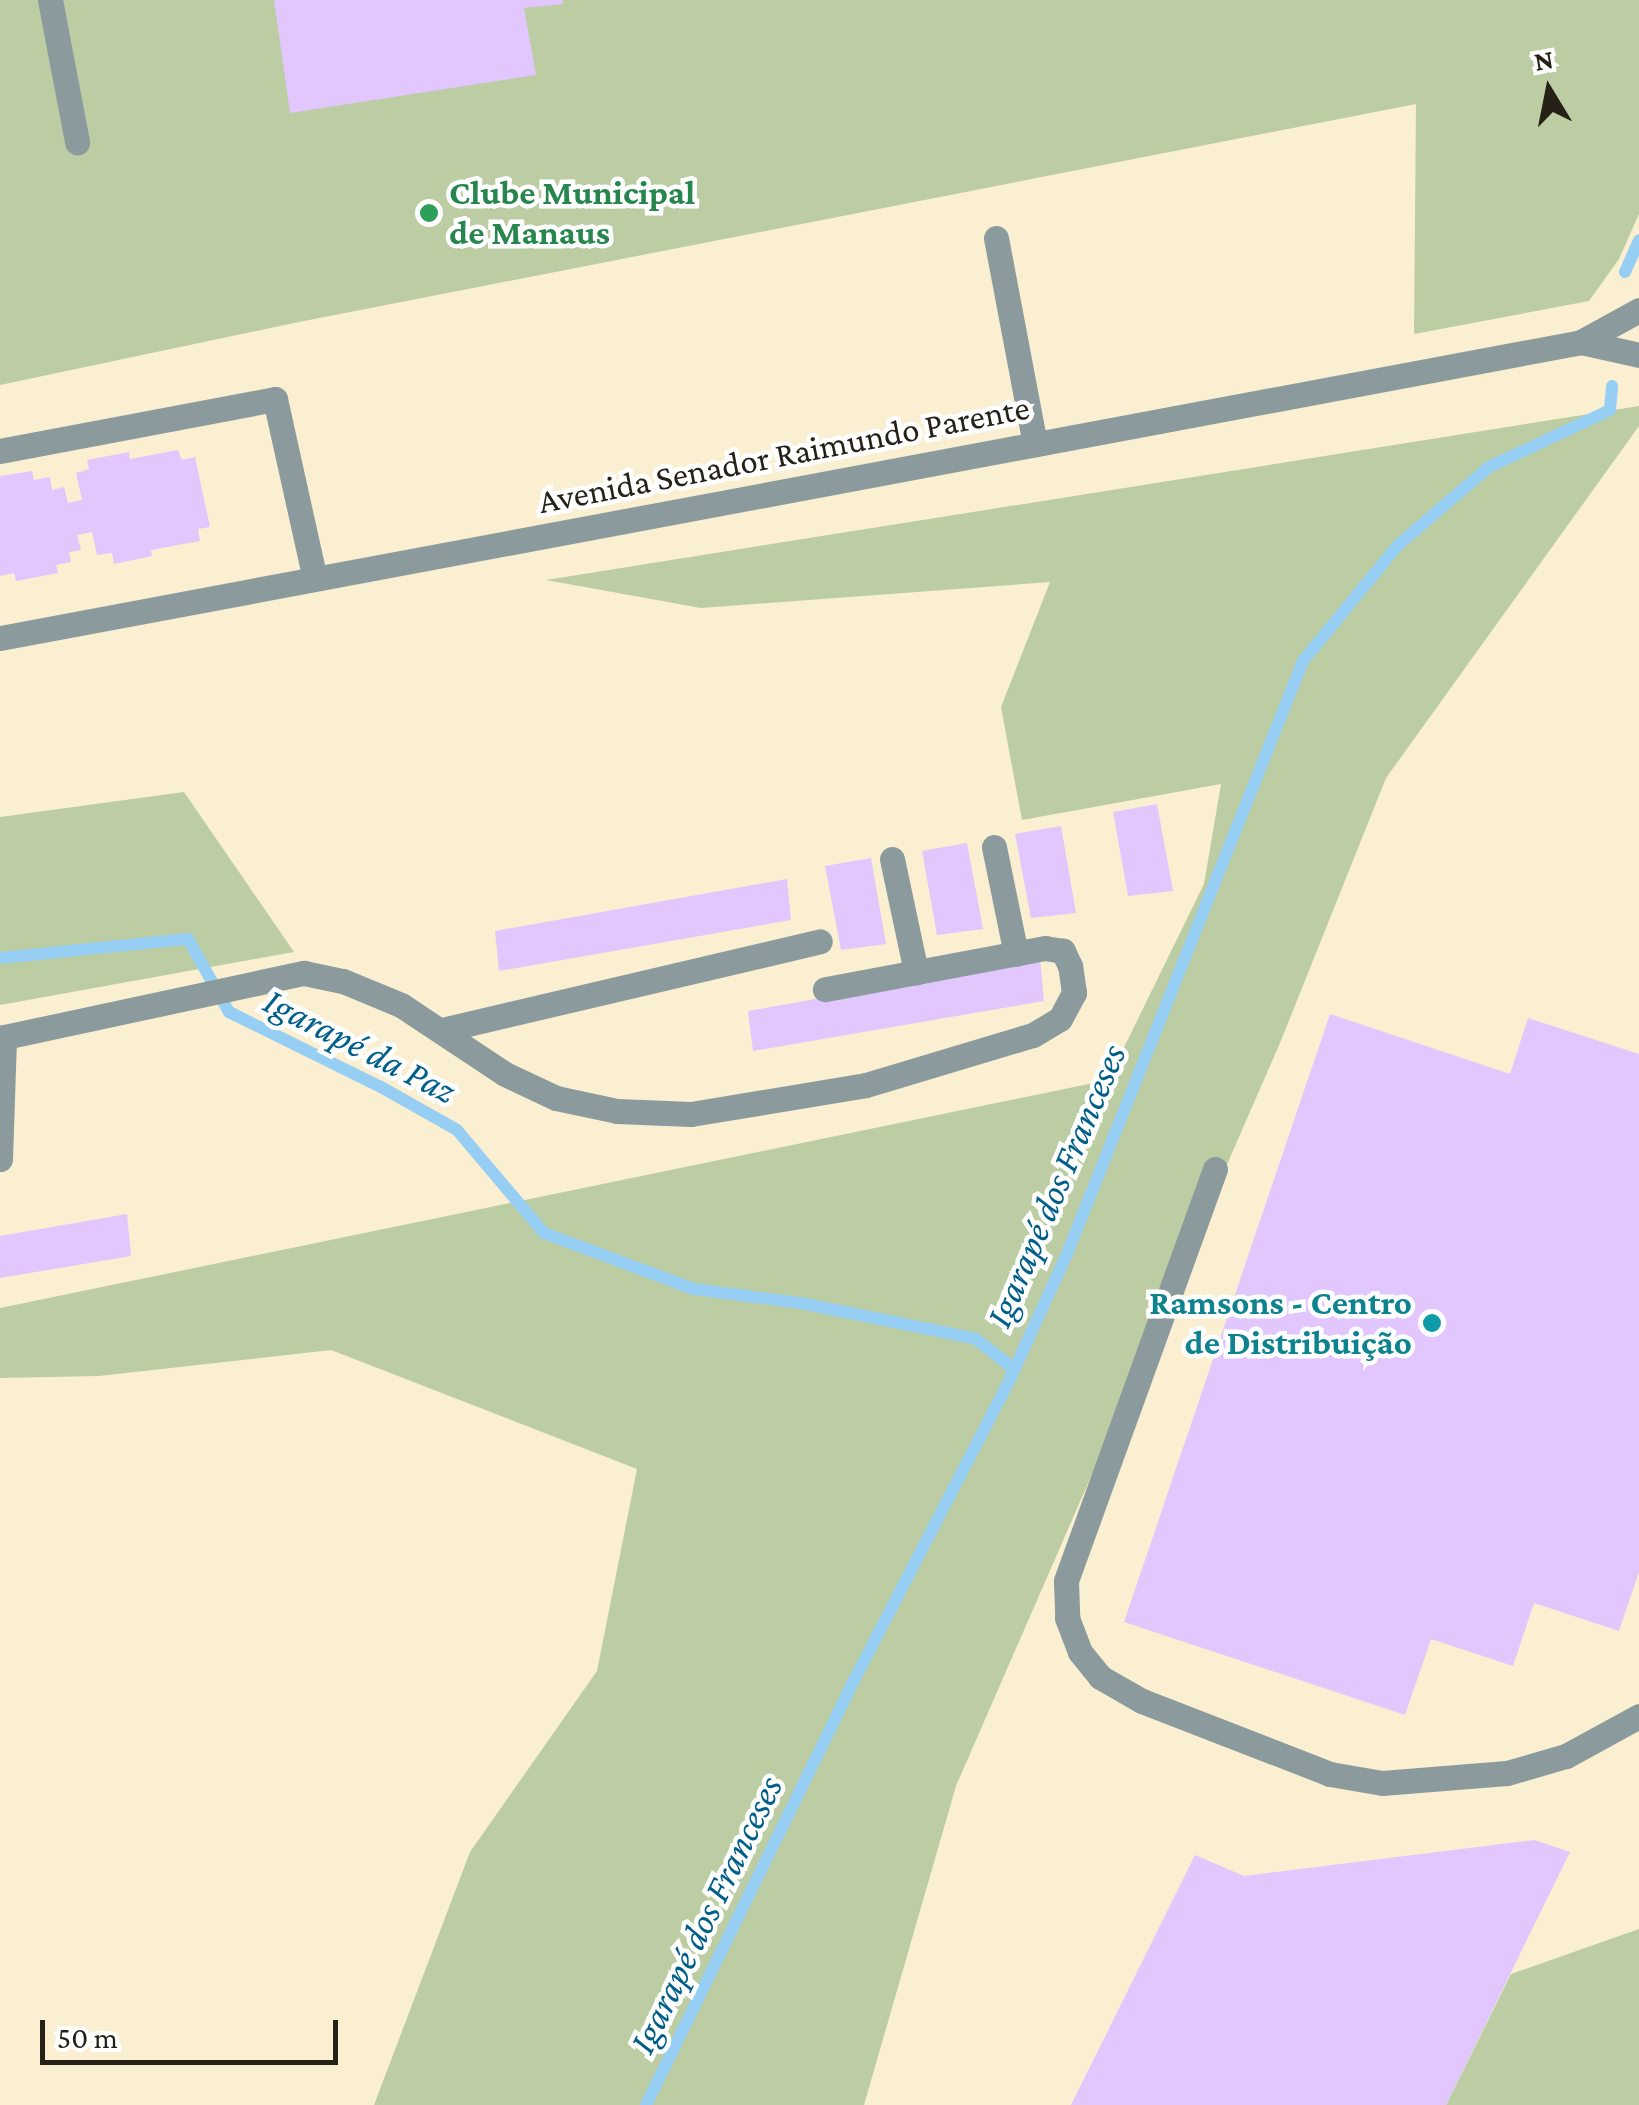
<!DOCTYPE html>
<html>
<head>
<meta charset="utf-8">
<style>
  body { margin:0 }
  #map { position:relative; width:1639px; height:2105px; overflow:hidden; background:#faefd0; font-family:"Crimson Pro",serif }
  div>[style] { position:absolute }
  .green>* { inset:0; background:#bccda3 }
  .stream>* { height:12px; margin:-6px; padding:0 6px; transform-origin:6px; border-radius:6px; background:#97cef4 }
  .building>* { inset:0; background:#e1c7fd }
  .minor>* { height:25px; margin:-12.5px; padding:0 12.5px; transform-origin:12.5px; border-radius:12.5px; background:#8b9b9d }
  .dots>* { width:28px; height:28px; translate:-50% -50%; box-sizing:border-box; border:5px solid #fff; border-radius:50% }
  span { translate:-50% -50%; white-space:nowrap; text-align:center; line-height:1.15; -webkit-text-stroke:9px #fff; paint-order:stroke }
  .leisure-label { font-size:35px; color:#27864d; font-weight:700 }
  .left { translate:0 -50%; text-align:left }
  .street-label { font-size:35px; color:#252116 }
  .culture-label { font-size:35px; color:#0d838f; font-weight:700 }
  .right { translate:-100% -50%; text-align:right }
  .water-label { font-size:38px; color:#005e8a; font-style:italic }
  .north { position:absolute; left:1499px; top:40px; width:100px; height:100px; -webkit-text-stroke:8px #fff; paint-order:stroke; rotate:350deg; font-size:28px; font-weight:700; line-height:40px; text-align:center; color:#252116 }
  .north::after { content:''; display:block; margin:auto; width:35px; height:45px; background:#252116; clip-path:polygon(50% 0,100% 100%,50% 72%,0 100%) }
  .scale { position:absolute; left:40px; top:2020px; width:298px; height:45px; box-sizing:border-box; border:5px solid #252116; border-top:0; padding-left:12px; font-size:30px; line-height:35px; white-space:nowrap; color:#252116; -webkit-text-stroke:8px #fff; paint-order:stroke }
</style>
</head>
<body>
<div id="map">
  <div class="green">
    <div style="clip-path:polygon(0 0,1639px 0,1639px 214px,1619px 259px,1589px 301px,1414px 334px,1416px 104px,299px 322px,0 385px)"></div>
    <div style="clip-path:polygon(1639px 406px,1639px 426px,1386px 778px,1280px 1043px,956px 1786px,864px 2105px,374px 2105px,470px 1852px,597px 1671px,637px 1469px,331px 1350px,99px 1376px,0 1378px,0 1308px,1108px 1080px,1204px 884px,1221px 784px,1022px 820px,1001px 707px,1050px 582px,701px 608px,546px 580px)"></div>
    <div style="clip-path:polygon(184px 792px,294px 952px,0 1005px,0 817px)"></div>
    <div style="clip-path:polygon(1639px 1929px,1639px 2105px,1446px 2105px,1511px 1974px)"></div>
  </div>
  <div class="stream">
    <div style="left:1625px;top:272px;width:35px;rotate:-66deg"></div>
    <div style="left:0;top:958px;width:189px;rotate:-5.8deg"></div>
    <div style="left:188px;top:939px;width:84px;rotate:60.7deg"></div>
    <div style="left:229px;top:1012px;width:169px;rotate:26.3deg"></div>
    <div style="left:381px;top:1087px;width:87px;rotate:29.5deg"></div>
    <div style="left:457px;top:1130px;width:135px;rotate:49.8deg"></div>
    <div style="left:544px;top:1233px;width:160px;rotate:20.5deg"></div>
    <div style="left:694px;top:1289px;width:108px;rotate:7.5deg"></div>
    <div style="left:801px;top:1303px;width:179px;rotate:11.6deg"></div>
    <div style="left:976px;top:1339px;width:48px;rotate:38.3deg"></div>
    <div style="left:1014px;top:1369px;width:8px;rotate:113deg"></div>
    <div style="left:646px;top:2105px;width:462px;rotate:-63.9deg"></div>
    <div style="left:849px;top:1690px;width:350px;rotate:-62.6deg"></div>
    <div style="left:1010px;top:1379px;width:137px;rotate:-65.5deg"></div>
    <div style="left:1067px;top:1254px;width:638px;rotate:-68.3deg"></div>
    <div style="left:1303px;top:661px;width:149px;rotate:-50.7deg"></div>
    <div style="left:1397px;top:546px;width:121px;rotate:-40.7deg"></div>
    <div style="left:1489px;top:467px;width:134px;rotate:-25.2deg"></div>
    <div style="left:1610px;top:410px;width:24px;rotate:-85deg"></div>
  </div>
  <div class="building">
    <div style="clip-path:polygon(274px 0,562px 0,563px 4px,524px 8px,536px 75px,290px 113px)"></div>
    <div style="clip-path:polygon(178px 450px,182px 460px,195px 457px,210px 527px,198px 529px,200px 541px,151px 550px,152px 556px,114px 564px,112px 553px,97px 555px,92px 532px,77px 535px,81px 550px,69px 552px,71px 562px,56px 565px,58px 573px,16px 581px,14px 573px,0 576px,0 476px,32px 471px,34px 480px,50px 477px,52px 490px,64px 487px,68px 503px,82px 500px,76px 473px,89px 469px,87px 460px,129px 452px,130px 459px)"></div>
    <div style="clip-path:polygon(1157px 804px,1173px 891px,1128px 896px,1113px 812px)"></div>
    <div style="clip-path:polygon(1061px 826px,1076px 913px,1031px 918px,1015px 834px)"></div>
    <div style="clip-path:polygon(967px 843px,983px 929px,937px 935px,922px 851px)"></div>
    <div style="clip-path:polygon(871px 858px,886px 944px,841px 950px,825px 866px)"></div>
    <div style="clip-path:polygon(787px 879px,791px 920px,499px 971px,495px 931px)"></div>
    <div style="clip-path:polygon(1040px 959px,1044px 1001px,753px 1051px,748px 1011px)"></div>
    <div style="clip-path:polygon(1330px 1014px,1510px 1074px,1528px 1018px,1639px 1054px,1639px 1572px,1619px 1631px,1534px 1603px,1513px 1666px,1431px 1639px,1405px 1715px,1124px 1622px)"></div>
    <div style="clip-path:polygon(127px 1214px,131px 1256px,0 1278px,0 1236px)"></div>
    <div style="clip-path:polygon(1535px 1840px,1570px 1852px,1446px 2105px,1071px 2105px,1195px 1855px,1244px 1876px)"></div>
  </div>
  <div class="minor">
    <div style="left:50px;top:0;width:145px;rotate:79.2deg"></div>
    <div style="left:996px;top:238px;width:210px;rotate:79.3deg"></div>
    <div style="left:1581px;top:342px;width:59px;rotate:12.6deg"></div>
    <div style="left:0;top:451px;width:280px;rotate:-10.7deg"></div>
    <div style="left:275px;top:399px;width:184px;rotate:77.5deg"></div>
    <div style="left:0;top:638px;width:1608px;rotate:-10.6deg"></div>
    <div style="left:1581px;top:342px;width:66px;rotate:-28.9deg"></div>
    <div style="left:994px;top:847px;width:109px;rotate:78.4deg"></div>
    <div style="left:892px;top:859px;width:116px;rotate:78deg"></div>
    <div style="left:442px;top:1030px;width:388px;rotate:-13.2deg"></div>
    <div style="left:0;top:1038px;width:311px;rotate:-12.1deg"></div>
    <div style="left:304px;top:973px;width:40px;rotate:12deg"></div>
    <div style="left:343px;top:981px;width:63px;rotate:22.5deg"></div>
    <div style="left:401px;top:1005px;width:125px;rotate:33.6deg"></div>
    <div style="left:505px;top:1074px;width:56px;rotate:25.2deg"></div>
    <div style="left:556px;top:1098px;width:62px;rotate:12deg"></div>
    <div style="left:617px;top:1111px;width:74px;rotate:2.3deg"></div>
    <div style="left:691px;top:1114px;width:177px;rotate:-9.4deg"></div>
    <div style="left:866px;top:1085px;width:174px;rotate:-16.7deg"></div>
    <div style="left:1033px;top:1035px;width:31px;rotate:-31deg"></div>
    <div style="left:1060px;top:1019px;width:30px;rotate:-62deg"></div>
    <div style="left:1074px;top:993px;width:27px;rotate:-98deg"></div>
    <div style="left:1070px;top:966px;width:17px;rotate:-115deg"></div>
    <div style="left:1063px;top:951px;width:18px;rotate:-171deg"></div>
    <div style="left:1045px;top:948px;width:224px;rotate:169.4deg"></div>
    <div style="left:0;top:1159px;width:122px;rotate:-88.1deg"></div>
    <div style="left:1215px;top:1169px;width:438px;rotate:109.9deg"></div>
    <div style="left:1066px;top:1581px;width:37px;rotate:88deg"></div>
    <div style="left:1067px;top:1618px;width:36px;rotate:69deg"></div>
    <div style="left:1080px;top:1652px;width:32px;rotate:51deg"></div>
    <div style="left:1100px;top:1677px;width:48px;rotate:29.7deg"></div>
    <div style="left:1142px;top:1701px;width:202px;rotate:21.2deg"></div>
    <div style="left:1330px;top:1774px;width:53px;rotate:9.8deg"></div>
    <div style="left:1382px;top:1783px;width:125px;rotate:-4.6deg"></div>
    <div style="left:1507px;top:1773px;width:61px;rotate:-16.1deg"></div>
    <div style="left:1566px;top:1756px;width:83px;rotate:-28.7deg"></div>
  </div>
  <div class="dots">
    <div style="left:429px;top:213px;background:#2e9e5b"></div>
    <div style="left:1432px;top:1323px;background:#0f9aa8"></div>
  </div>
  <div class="leisure-label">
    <span class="left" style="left:449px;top:213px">Clube Municipal<br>de Manaus</span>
  </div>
  <div class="street-label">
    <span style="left:784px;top:455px;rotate:-11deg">Avenida Senador Raimundo Parente</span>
  </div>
  <div class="culture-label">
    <span class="right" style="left:1412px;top:1323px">Ramsons - Centro<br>de Distribuição</span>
  </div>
  <div class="water-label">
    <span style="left:360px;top:1046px;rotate:27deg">Igarapé da Paz</span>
    <span style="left:1056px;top:1186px;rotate:-67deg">Igarapé dos Franceses</span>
    <span style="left:706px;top:1915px;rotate:-64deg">Igarapé dos Franceses</span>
  </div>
  <div class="north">N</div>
  <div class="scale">50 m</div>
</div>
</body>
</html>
